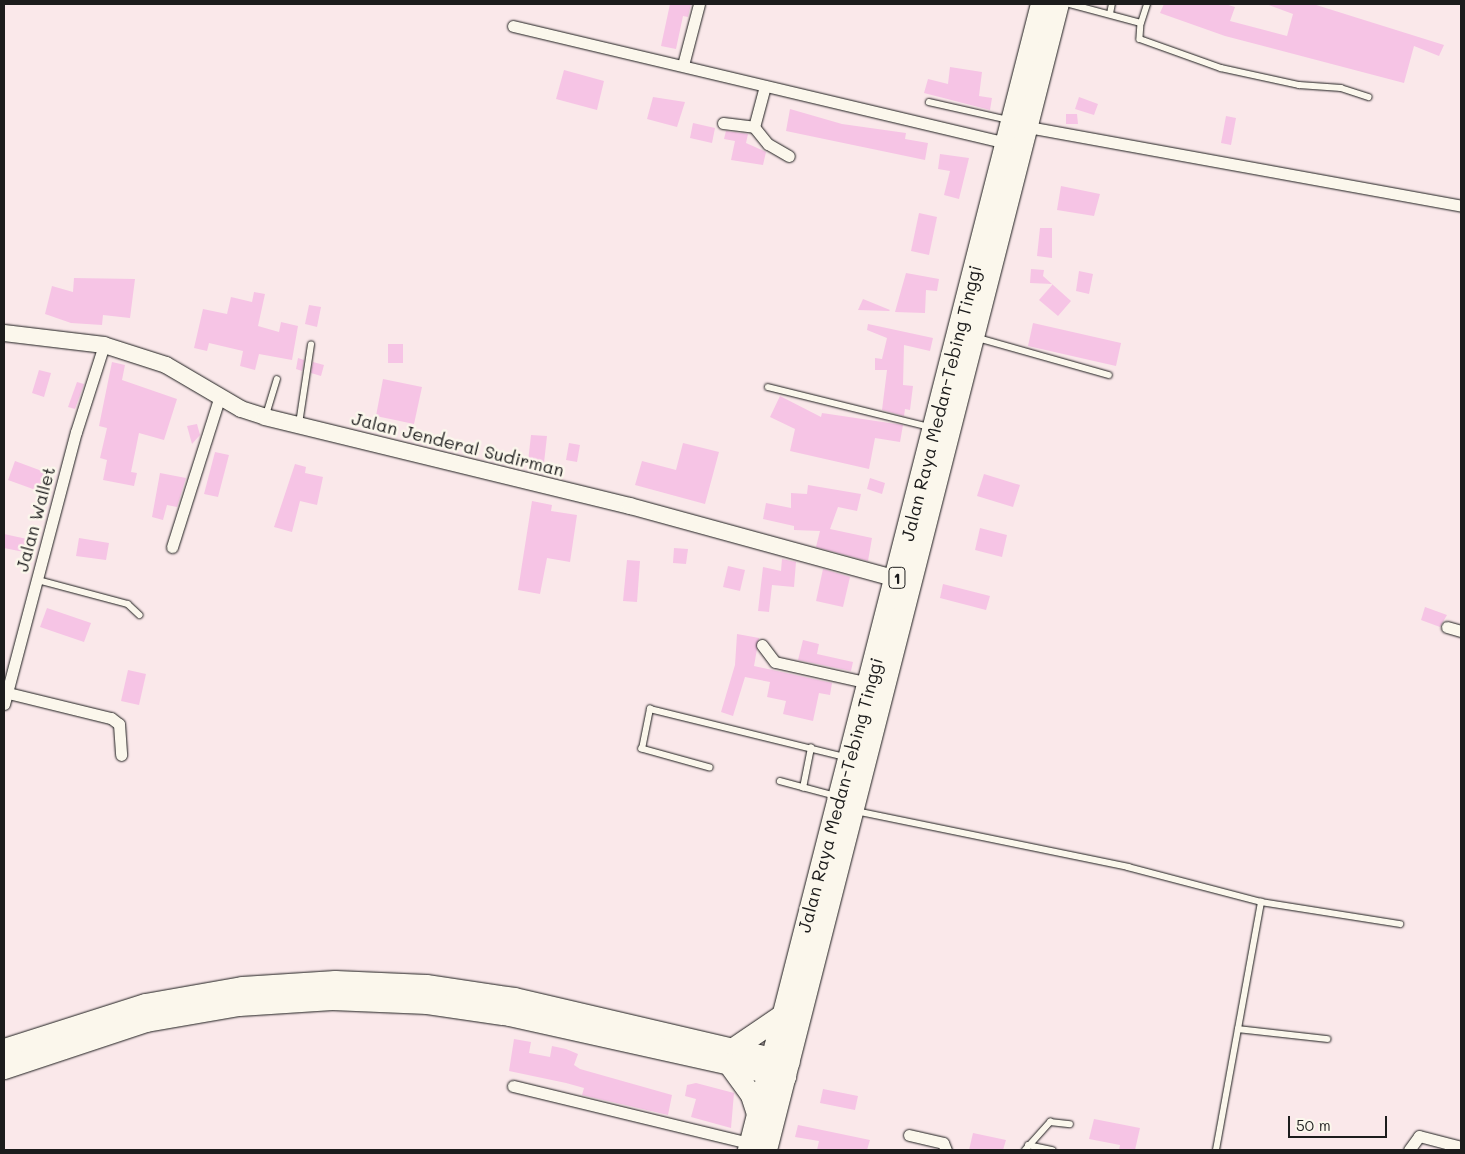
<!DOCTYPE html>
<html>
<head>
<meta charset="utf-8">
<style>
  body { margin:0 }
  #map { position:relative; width:1465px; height:1154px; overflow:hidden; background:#fae8ea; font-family:Mali,sans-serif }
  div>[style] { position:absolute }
  .building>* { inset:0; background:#f6c4e5 }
  .roads { filter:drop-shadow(0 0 1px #1c1c1c) drop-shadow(0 0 1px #1c1c1c) }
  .service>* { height:5.5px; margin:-2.75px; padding:0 2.75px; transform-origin:2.75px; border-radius:2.75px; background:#fbf7ec }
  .minor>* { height:11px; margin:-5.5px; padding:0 5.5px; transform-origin:5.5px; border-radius:5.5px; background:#fbf7ec }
  .secondary>* { height:16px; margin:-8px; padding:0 8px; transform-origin:8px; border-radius:8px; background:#fbf7ec }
  .trunk>* { height:20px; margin:-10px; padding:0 10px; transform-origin:10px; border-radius:10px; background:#fbf7ec }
  .motorway>* { height:21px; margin:-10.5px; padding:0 10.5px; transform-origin:10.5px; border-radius:10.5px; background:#fbf7ec }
  span { translate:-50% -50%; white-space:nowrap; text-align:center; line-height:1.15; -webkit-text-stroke:5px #fbf7ec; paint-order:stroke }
  .shield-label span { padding:1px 4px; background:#fbf7ec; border:1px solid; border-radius:4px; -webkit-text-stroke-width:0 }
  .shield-label { font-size:16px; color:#1c1c1c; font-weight:700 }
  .street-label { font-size:18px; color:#1c1c1c }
  .frame { position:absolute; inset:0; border:5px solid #1c1c1c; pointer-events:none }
  .scale { position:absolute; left:1288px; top:1116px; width:99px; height:22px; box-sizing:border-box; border:2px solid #1c1c1c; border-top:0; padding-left:6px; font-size:15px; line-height:18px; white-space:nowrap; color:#1c1c1c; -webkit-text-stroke:4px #fbf7ec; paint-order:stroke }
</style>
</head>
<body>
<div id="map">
  <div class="building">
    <div style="clip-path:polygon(670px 4px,691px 4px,688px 17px,683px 16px,676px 49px,661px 46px)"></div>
    <div style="clip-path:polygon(1164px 4px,1225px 4px,1235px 7px,1230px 21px,1287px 36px,1293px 14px,1266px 4px,1313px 4px,1444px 45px,1439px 56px,1414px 46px,1404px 83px,1225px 36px,1160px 13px)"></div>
    <div style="clip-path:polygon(950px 67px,982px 72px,979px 96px,992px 98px,990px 110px,924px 93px,928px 79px,948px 84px)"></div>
    <div style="clip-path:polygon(564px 70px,604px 81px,597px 110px,556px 99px)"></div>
    <div style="clip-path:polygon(653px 97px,685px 102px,677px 127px,647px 119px)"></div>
    <div style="clip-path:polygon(1079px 97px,1098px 104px,1094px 115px,1075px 109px)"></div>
    <div style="clip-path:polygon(790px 109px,842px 124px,906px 133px,905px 139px,928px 143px,925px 160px,786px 131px)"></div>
    <div style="clip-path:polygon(1066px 114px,1077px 114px,1078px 124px,1066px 124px)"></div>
    <div style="clip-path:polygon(1226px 116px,1236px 118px,1231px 145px,1221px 143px)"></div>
    <div style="clip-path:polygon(693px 123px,715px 128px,712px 143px,690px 138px)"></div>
    <div style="clip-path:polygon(726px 131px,748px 134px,746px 143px,766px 152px,763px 165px,731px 160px,735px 141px,724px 139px)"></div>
    <div style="clip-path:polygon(940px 154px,969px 158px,959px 199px,944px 195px,950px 171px,938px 169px)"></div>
    <div style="clip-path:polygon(1061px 186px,1100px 194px,1094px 216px,1057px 210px)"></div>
    <div style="clip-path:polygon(919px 213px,937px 217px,929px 255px,911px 251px)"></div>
    <div style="clip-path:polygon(1040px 228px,1052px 228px,1052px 258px,1037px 256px)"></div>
    <div style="clip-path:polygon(1031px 269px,1044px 270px,1043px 276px,1071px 301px,1058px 316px,1039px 300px,1053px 284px,1030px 283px)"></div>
    <div style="clip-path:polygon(1079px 271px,1093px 274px,1089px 294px,1076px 291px)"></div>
    <div style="clip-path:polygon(906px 273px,939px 279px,937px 291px,926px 290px,925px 313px,895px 312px)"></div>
    <div style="clip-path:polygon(74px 278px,135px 279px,130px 318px,103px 315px,102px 325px,71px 323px,45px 314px,52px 286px,73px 292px)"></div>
    <div style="clip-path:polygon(254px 292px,265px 294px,258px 326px,279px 332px,281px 322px,298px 326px,292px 360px,259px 354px,255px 370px,240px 366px,243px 351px,209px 343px,207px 351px,194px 348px,203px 309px,227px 314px,231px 297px,252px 302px)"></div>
    <div style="clip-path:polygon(863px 299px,890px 310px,889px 311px,858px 310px)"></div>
    <div style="clip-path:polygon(309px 305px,321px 307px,317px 327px,305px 324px)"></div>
    <div style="clip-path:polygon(1033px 323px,1121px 343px,1116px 366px,1028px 346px)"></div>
    <div style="clip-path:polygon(868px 324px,933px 338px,930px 351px,904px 345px,903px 385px,913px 386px,910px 410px,905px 409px,904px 416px,882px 410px,887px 370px,875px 370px,875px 358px,882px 359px,887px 338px,867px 330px)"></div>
    <div style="clip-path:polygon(388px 344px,403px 344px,403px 363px,388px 363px)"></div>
    <div style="clip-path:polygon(298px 358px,304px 360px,302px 371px,296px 369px)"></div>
    <div style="clip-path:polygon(112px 362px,125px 365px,122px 380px,177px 399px,164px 440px,139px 433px,131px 472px,137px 473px,134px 486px,103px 480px,107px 460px,100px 458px,107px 428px,99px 426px)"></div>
    <div style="clip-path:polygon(313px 362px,324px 365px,321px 376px,311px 373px)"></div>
    <div style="clip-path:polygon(39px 370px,51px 373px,44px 397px,32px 393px)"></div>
    <div style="clip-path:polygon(383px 379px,422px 387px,414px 424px,376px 416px)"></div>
    <div style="clip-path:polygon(77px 382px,84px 384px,75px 409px,68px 407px)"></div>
    <div style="clip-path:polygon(780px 396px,821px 417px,822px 413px,903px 425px,900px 442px,875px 438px,869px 469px,790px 451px,795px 429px,770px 417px)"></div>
    <div style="clip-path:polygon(197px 424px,200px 435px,192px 444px,187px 426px)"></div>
    <div style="clip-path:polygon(531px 435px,547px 436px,544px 463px,528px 462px)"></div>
    <div style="clip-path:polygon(569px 443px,580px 445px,577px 462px,566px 460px)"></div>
    <div style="clip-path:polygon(683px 443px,719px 452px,705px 504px,635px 485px,642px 461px,676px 470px)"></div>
    <div style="clip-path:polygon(215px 452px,229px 455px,218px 497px,204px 494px)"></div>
    <div style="clip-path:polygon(15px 461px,50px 474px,44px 493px,8px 480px)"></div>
    <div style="clip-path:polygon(295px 464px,306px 467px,305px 473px,323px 477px,317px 505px,300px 501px,292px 532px,274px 527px)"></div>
    <div style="clip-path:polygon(160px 473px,186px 478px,177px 507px,167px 505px,163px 520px,152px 517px)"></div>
    <div style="clip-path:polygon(984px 474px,1020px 485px,1013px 507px,977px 496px)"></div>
    <div style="clip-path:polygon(870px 478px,885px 483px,882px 494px,867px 489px)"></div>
    <div style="clip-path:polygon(808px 485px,861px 494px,857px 511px,838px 507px,830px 529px,872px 538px,868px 561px,816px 547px,820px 531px,794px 530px,794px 526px,763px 519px,766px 503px,791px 508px,791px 493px,807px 494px)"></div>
    <div style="clip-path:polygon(532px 501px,552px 505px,551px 511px,577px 515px,570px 562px,547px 558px,540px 594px,518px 590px)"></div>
    <div style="clip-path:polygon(980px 528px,1007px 535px,1002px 557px,975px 550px)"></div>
    <div style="clip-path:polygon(4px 534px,27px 539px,24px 552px,4px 548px)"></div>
    <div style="clip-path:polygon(79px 538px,109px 543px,106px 560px,76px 556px)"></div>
    <div style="clip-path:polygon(674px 548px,688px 549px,686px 564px,673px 563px)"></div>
    <div style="clip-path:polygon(782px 559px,796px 562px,794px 587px,772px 585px,769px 612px,758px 611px,763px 567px,781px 571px)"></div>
    <div style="clip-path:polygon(627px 560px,640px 561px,637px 602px,623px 601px)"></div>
    <div style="clip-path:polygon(728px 566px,745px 570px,740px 591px,723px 587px)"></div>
    <div style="clip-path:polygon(823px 569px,850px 577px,843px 607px,816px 601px)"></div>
    <div style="clip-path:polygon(943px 584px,990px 596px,986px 610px,940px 598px)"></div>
    <div style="clip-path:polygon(1425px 607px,1447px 615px,1440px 627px,1421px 620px)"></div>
    <div style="clip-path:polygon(47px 608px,91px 623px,84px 642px,40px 627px)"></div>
    <div style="clip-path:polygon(737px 634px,759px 638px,754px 666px,832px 683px,830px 695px,819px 693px,813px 721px,783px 714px,786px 701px,767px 697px,770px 682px,745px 677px,733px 716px,721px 712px,735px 665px)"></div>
    <div style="clip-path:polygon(803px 640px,819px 644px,817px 654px,853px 662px,851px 671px,798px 660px)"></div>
    <div style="clip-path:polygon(128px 670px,146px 674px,139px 705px,121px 701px)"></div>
    <div style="clip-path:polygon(514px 1039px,531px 1042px,529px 1053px,550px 1057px,552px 1046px,566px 1049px,578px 1054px,574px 1065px,580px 1069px,672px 1095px,668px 1115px,582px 1095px,584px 1088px,566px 1083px,509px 1071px)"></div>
    <div style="clip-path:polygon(696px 1083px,734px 1093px,731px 1128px,691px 1117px,696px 1099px,685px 1096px,687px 1085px)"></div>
    <div style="clip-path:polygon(823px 1089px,858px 1096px,855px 1110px,820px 1103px)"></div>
    <div style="clip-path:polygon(1094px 1119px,1140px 1128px,1135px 1150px,1119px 1150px,1120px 1145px,1089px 1139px)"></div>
    <div style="clip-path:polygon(798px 1125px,870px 1140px,867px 1150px,817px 1150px,819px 1141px,795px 1137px)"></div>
    <div style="clip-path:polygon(973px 1133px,1006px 1140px,1003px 1150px,969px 1150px)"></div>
  </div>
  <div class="roads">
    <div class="service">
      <div style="left:1070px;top:4px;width:73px;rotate:15deg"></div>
      <div style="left:1141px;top:23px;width:20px;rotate:-72deg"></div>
      <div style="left:1110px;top:14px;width:10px;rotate:-79deg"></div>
      <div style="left:1141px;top:23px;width:16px;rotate:94deg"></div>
      <div style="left:1140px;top:39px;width:86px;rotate:19.7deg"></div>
      <div style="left:1221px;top:68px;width:80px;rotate:12.3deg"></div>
      <div style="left:1299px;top:85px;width:42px;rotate:4.1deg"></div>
      <div style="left:1341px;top:88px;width:29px;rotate:18deg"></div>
      <div style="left:929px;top:102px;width:82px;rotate:12.7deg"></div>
      <div style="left:978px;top:338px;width:136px;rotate:15.8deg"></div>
      <div style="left:768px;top:387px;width:167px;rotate:13.9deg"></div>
      <div style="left:266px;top:415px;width:37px;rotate:-73deg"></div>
      <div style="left:299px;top:424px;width:80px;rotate:-81.4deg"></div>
      <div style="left:38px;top:580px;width:93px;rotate:14.9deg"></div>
      <div style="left:128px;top:604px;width:16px;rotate:43deg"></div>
      <div style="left:710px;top:768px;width:71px;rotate:-164.4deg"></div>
      <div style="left:642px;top:749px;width:41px;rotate:-78.7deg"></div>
      <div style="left:650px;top:709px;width:202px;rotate:13.8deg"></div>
      <div style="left:780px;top:781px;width:58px;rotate:15deg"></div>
      <div style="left:803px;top:788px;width:41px;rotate:-78.7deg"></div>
      <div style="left:856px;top:811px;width:278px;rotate:11.6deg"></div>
      <div style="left:1128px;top:867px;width:138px;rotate:14.7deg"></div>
      <div style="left:1261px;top:902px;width:141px;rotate:9deg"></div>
      <div style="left:1238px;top:1029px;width:90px;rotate:6.4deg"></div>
      <div style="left:1028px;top:1145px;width:25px;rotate:12deg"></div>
      <div style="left:1025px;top:1150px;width:38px;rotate:-48deg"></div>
      <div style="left:1050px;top:1122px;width:20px;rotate:6deg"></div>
      <div style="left:1216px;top:1150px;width:252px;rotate:-79.7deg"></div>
    </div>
    <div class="minor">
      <div style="left:513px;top:26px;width:508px;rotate:13.32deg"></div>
      <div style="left:683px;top:65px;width:63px;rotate:-75.3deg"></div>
      <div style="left:765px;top:86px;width:42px;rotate:105deg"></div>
      <div style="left:754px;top:127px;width:22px;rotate:51deg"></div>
      <div style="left:768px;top:144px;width:24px;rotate:30deg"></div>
      <div style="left:723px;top:123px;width:31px;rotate:7deg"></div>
      <div style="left:1028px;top:127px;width:440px;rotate:10.3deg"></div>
      <div style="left:172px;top:547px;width:158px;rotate:-72.4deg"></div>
      <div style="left:1447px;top:627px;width:15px;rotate:16deg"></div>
      <div style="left:762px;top:645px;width:21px;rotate:53deg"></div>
      <div style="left:775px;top:662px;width:96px;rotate:12.6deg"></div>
      <div style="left:4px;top:692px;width:110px;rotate:13.7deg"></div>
      <div style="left:111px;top:718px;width:10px;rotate:37deg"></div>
      <div style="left:119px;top:724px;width:31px;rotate:86deg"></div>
      <div style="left:4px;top:704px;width:281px;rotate:-75.2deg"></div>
      <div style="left:76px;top:432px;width:91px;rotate:-72.2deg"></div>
      <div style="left:513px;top:1086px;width:243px;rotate:13.6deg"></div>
      <div style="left:909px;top:1135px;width:35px;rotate:13deg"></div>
      <div style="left:943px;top:1143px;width:8px;rotate:67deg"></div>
      <div style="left:1409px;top:1150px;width:17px;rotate:-54deg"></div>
      <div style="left:1419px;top:1136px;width:43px;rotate:14.7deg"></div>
    </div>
    <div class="secondary">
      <div style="left:4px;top:333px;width:101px;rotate:6.8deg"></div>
      <div style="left:104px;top:345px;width:65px;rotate:17.9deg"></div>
      <div style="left:166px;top:365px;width:87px;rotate:30.4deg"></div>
      <div style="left:241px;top:409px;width:25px;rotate:18deg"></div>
      <div style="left:265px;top:417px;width:376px;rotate:13.7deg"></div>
      <div style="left:630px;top:506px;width:284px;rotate:15.3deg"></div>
    </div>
    <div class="trunk">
      <div style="left:748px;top:1150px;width:1183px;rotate:-75.66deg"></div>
      <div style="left:767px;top:1150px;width:1183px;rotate:-75.71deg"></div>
    </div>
    <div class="motorway">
      <div style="left:4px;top:1049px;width:148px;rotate:-17.7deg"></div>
      <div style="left:145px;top:1004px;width:98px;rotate:-9.9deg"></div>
      <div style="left:242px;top:987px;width:93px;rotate:-3.7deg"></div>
      <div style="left:335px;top:981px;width:91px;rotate:2.5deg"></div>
      <div style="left:426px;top:985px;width:89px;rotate:8.4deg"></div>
      <div style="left:514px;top:998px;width:282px;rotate:13.1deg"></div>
      <div style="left:732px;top:1049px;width:60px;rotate:-34.2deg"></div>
      <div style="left:728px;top:1063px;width:39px;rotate:54deg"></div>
      <div style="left:751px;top:1095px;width:20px;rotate:72deg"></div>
      <div style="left:4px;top:1068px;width:150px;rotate:-18.3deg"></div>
      <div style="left:146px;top:1021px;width:94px;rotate:-9.8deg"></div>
      <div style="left:239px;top:1005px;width:93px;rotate:-3.7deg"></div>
      <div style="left:332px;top:999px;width:95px;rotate:2.4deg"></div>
      <div style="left:427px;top:1003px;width:83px;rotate:8.3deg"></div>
      <div style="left:509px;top:1015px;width:283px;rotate:12.5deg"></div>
    </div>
  </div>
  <div class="shield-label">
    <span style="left:897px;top:578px">1</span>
  </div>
  <div class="street-label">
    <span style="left:941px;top:403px;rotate:-76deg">Jalan Raya Medan-Tebing Tinggi</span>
    <span style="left:458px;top:444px;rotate:14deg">Jalan Jenderal Sudirman</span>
    <span style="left:35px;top:519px;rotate:-75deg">Jalan Wallet</span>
    <span style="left:840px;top:795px;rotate:-75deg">Jalan Raya Medan-Tebing Tinggi</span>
  </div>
  <div class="frame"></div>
  <div class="scale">50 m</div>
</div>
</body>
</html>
